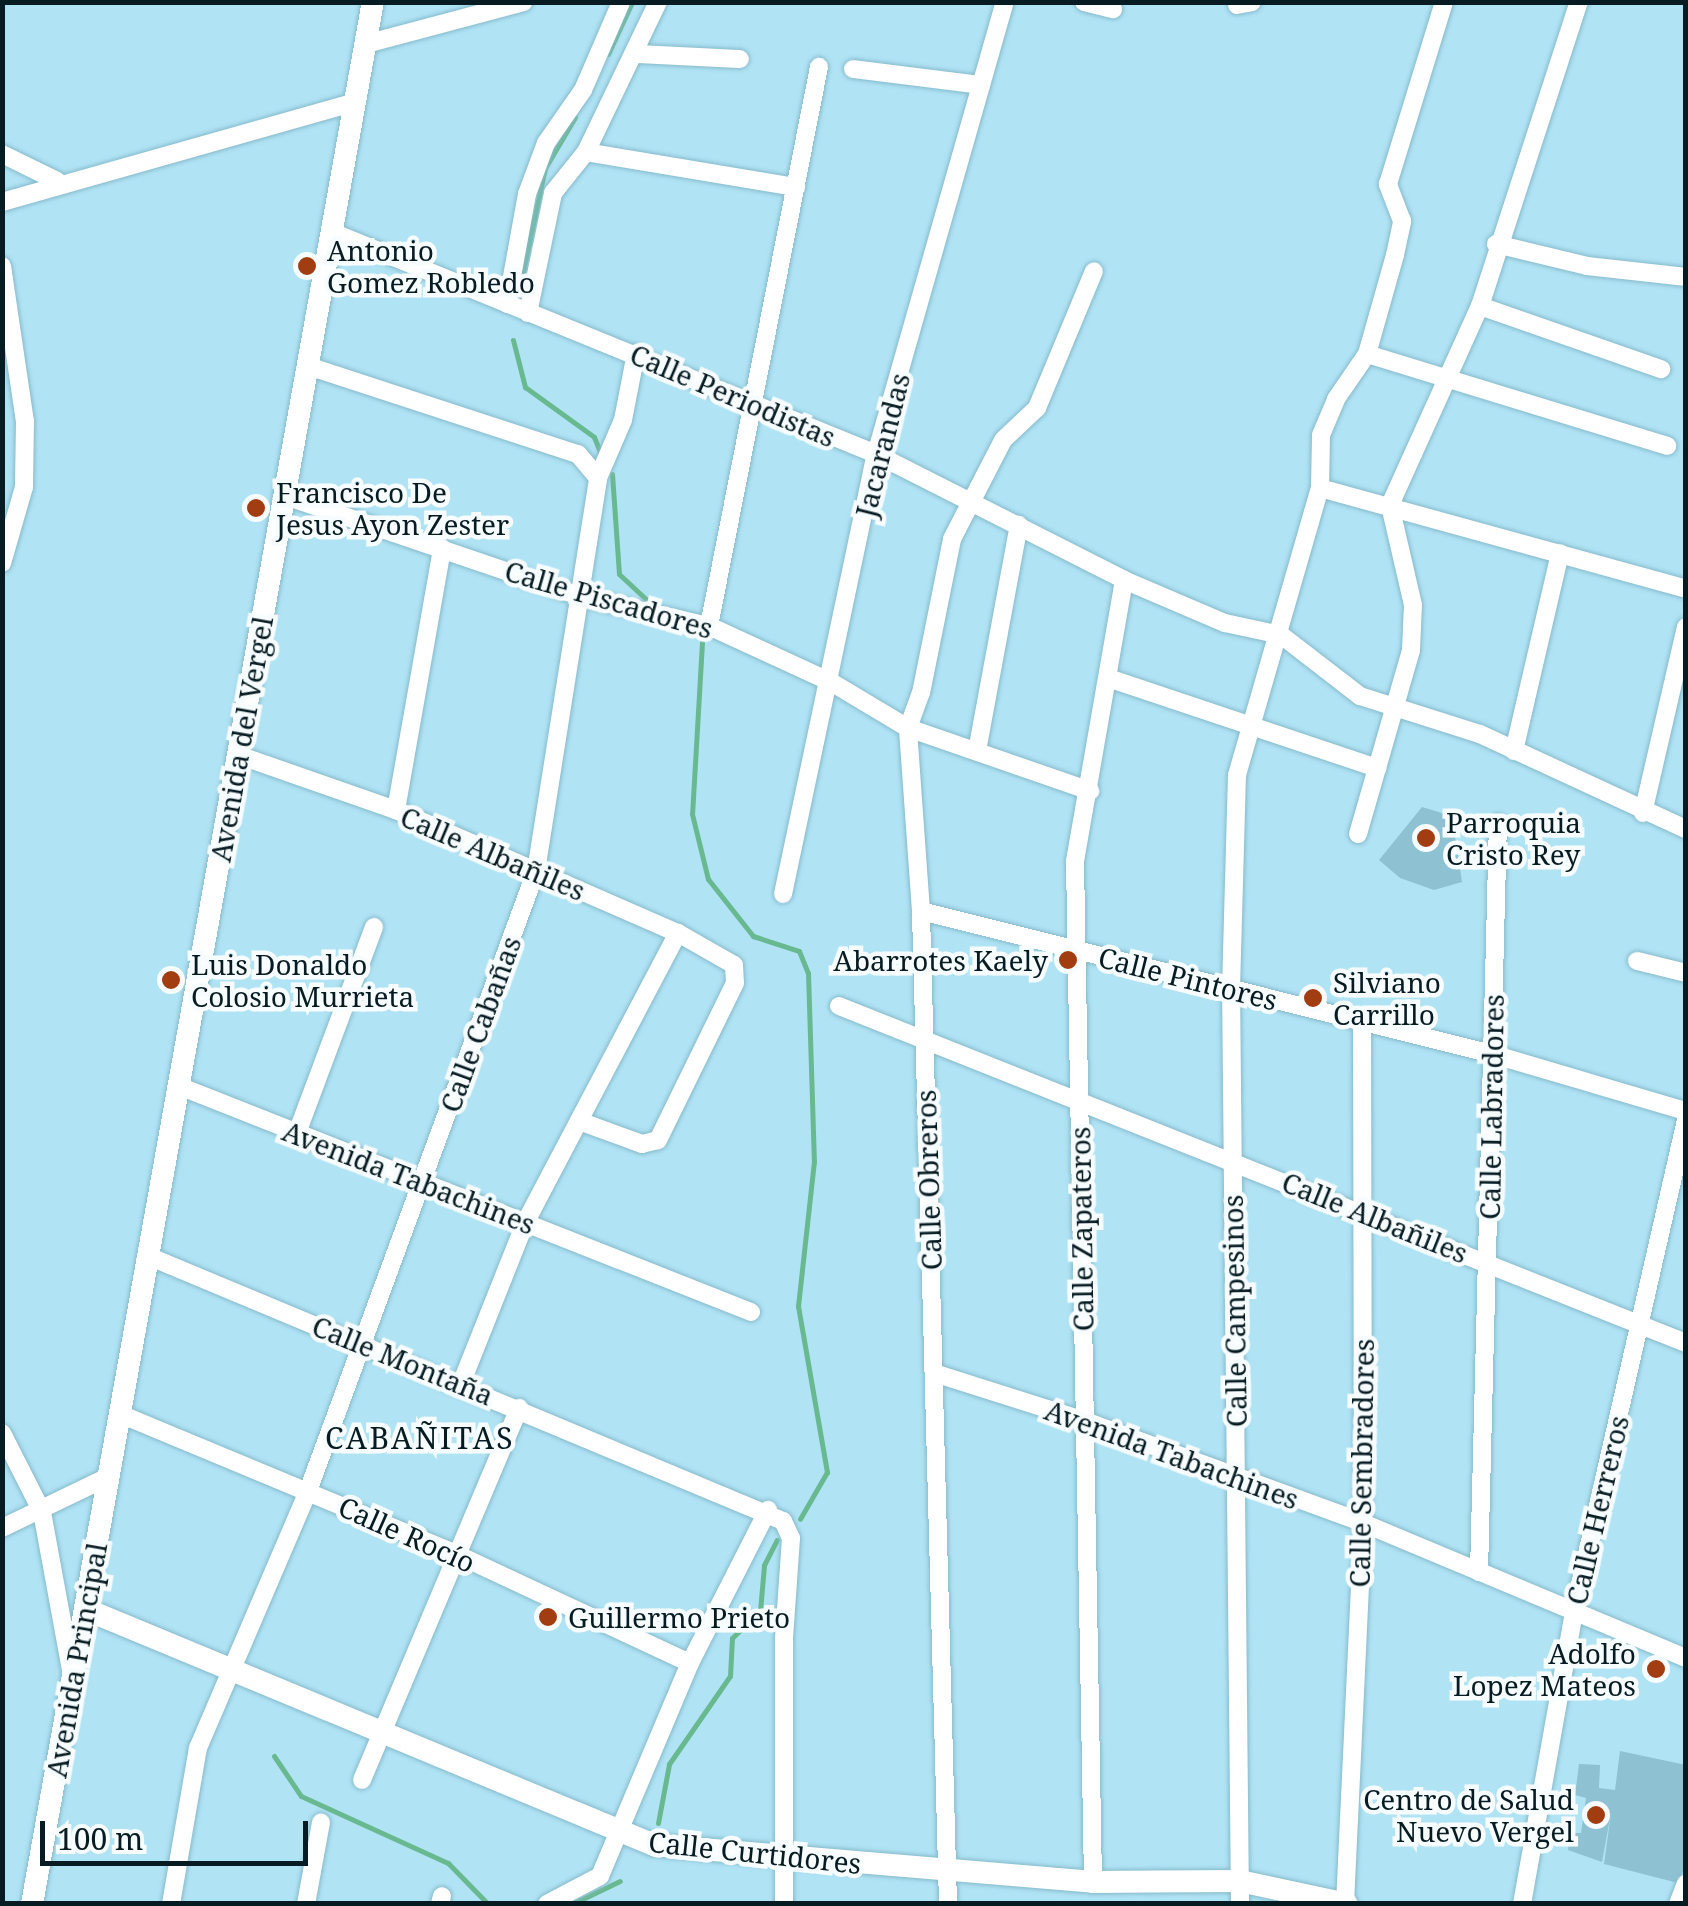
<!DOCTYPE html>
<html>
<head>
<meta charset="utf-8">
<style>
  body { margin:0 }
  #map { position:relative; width:1688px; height:1906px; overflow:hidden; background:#b0e4f5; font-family:"Noto Serif",serif }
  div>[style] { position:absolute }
  .stream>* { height:5px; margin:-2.5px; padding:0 2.5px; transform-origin:2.5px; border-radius:2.5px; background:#69b990 }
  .building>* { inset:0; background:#8ec1d2 }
  .roads { filter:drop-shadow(0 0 2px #87bacb) drop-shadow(0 0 2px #87bacb) }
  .minor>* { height:18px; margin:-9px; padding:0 9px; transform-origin:9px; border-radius:9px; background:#fff }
  .tertiary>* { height:22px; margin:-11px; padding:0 11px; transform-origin:11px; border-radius:11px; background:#fff }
  .dots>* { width:28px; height:28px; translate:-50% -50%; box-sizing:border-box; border:5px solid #f7fcfe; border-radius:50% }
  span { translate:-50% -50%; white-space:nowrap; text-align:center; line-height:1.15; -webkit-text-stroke:9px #f7fcfe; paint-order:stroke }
  .poi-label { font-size:28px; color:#071c22 }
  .left { translate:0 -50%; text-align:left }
  .right { translate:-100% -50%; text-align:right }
  .street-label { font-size:28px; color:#071c22 }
  .neighbourhood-label { font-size:30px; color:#071c22; letter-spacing:2.5px }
  .frame { position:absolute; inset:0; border:5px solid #071c22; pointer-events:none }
  .scale { position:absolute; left:40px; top:1821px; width:268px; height:45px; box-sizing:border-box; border:5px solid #071c22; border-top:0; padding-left:12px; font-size:30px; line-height:35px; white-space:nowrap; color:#071c22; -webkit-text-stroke:8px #f7fcfe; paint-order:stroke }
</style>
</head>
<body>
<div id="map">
  <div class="stream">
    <div style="left:608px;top:54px;width:57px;rotate:-65.2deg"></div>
    <div style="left:519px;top:290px;width:125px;rotate:-78deg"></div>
    <div style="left:545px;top:168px;width:59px;rotate:-59.5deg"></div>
    <div style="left:513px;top:340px;width:49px;rotate:75.7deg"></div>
    <div style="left:525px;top:387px;width:85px;rotate:35.9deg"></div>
    <div style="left:594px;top:437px;width:18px;rotate:68deg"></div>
    <div style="left:612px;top:474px;width:100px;rotate:86deg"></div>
    <div style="left:619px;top:574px;width:40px;rotate:43deg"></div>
    <div style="left:702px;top:642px;width:172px;rotate:93.3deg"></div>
    <div style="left:692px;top:814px;width:67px;rotate:76.2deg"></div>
    <div style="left:708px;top:879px;width:73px;rotate:51.7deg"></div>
    <div style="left:753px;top:936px;width:48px;rotate:18.1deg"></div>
    <div style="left:799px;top:951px;width:24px;rotate:68deg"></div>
    <div style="left:808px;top:973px;width:188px;rotate:88.2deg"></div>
    <div style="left:814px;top:1161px;width:146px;rotate:96.3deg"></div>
    <div style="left:798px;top:1306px;width:169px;rotate:80.1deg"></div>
    <div style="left:827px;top:1472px;width:54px;rotate:119.9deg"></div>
    <div style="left:274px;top:1756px;width:48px;rotate:56deg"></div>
    <div style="left:301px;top:1796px;width:162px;rotate:24.5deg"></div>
    <div style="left:448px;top:1863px;width:57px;rotate:45.7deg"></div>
    <div style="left:658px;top:1823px;width:60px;rotate:-79.4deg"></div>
    <div style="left:669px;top:1764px;width:107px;rotate:-55.3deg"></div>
    <div style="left:730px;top:1676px;width:38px;rotate:-87deg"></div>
    <div style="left:732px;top:1638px;width:39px;rotate:-44deg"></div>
    <div style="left:760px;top:1611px;width:46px;rotate:-85deg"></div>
    <div style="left:764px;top:1565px;width:28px;rotate:-63deg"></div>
    <div style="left:572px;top:1904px;width:53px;rotate:-25.6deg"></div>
  </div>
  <div class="building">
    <div style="clip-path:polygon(1422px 807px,1452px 816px,1462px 882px,1434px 890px,1400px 878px,1379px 860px)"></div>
    <div style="clip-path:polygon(1620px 1751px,1686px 1765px,1686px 1864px,1678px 1883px,1604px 1864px,1611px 1813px,1602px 1862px,1568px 1850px,1570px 1833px,1581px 1833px,1586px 1798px,1575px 1795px,1579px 1764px,1600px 1765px,1599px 1788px,1615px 1790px)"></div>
  </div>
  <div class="roads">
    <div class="minor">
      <div style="left:1084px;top:2px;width:30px;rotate:14deg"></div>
      <div style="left:1237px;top:5px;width:15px;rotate:-11deg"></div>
      <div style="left:366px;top:44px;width:163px;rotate:-14.9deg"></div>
      <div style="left:637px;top:54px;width:103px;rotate:2.8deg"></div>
      <div style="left:853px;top:69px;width:129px;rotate:7.1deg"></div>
      <div style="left:586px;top:152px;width:213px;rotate:9.5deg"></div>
      <div style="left:2px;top:154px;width:61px;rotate:26.1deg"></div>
      <div style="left:2px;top:202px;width:368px;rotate:-15.8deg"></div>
      <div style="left:332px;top:232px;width:588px;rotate:22.2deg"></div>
      <div style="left:876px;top:454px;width:278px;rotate:26.9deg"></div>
      <div style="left:1124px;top:580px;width:110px;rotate:23.1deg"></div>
      <div style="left:1225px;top:623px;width:57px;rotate:12.1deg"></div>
      <div style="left:1281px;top:635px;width:100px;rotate:37.7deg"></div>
      <div style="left:1360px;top:696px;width:126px;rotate:17.6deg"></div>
      <div style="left:1480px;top:734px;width:227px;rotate:24.8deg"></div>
      <div style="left:1496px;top:244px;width:94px;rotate:13.6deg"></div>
      <div style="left:1587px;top:266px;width:100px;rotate:6.3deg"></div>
      <div style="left:2px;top:266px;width:157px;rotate:81.6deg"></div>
      <div style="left:25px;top:421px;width:66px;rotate:90.9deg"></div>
      <div style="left:24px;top:487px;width:79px;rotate:106.1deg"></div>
      <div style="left:507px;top:304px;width:112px;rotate:-79.7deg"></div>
      <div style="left:527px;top:194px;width:54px;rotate:-69.6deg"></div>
      <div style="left:546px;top:143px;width:65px;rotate:-55.1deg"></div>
      <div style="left:583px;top:90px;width:96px;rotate:-66.6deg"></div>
      <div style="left:1480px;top:306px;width:192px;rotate:19.2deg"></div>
      <div style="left:528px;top:313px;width:123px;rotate:-78.2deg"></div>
      <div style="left:553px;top:193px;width:53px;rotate:-51.2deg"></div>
      <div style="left:586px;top:152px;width:166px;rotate:-64.4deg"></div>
      <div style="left:1367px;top:354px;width:314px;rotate:17deg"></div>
      <div style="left:308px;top:366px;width:284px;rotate:18.1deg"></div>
      <div style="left:578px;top:454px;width:31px;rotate:50deg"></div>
      <div style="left:1320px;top:488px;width:380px;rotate:15.4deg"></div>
      <div style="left:285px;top:496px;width:313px;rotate:18.8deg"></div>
      <div style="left:581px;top:597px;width:131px;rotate:12.8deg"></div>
      <div style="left:709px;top:626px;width:134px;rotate:24.7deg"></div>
      <div style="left:831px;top:682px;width:90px;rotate:30.9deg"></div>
      <div style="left:908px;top:728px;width:193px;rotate:19.1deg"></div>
      <div style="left:709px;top:626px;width:570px;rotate:-78.87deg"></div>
      <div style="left:1108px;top:678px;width:284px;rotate:18.5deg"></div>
      <div style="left:977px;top:751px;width:230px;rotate:-79.5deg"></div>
      <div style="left:1514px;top:751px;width:203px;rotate:-76.9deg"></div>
      <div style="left:238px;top:755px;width:167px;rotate:19.2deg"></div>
      <div style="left:396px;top:810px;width:308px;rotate:23.6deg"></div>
      <div style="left:678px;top:933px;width:64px;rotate:29.7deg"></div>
      <div style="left:734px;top:965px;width:18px;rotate:87deg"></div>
      <div style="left:735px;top:983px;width:175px;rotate:116.1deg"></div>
      <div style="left:658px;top:1140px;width:16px;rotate:166deg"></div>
      <div style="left:642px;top:1144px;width:67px;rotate:-159.9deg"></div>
      <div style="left:396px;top:810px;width:266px;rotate:-80deg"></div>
      <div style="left:1643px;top:813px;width:191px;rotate:-77deg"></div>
      <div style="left:1358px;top:834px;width:191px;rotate:-73.9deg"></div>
      <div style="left:1411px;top:650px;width:45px;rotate:-87.5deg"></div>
      <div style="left:1413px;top:605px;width:103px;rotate:-103deg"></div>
      <div style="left:1390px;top:505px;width:218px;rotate:-65.7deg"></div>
      <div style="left:1480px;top:306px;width:320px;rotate:-72deg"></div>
      <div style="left:783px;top:894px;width:450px;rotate:-78.1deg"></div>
      <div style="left:876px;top:454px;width:470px;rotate:-74.1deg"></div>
      <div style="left:921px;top:911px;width:589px;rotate:14.06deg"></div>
      <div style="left:1492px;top:1054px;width:202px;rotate:16.4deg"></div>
      <div style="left:1637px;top:961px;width:50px;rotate:13.8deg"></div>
      <div style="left:839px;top:1006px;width:912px;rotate:21.7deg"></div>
      <div style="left:179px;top:1086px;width:615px;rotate:21.56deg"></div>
      <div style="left:297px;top:1133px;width:220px;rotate:-69.5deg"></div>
      <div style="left:148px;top:1256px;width:688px;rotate:22.65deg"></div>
      <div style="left:783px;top:1521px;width:19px;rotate:65deg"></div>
      <div style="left:791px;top:1538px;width:101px;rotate:94deg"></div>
      <div style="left:784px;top:1639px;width:265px;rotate:90deg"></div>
      <div style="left:934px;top:1373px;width:158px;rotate:17.6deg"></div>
      <div style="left:1085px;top:1421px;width:296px;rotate:20.1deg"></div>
      <div style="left:1363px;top:1523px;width:350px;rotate:22.7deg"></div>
      <div style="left:461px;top:1384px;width:173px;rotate:-68.3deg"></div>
      <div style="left:525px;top:1223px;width:328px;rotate:-62.2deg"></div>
      <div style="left:120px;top:1414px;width:364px;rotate:22.6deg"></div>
      <div style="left:456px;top:1554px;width:258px;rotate:25deg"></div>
      <div style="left:2px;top:1433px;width:89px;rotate:63.1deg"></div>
      <div style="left:42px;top:1512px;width:161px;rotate:79.6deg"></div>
      <div style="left:2px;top:1528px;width:120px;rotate:-25.7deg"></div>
      <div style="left:1479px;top:1572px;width:749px;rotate:-88.55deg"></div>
      <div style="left:362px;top:1780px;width:404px;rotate:-67.1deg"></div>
      <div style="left:1093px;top:1882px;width:1021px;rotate:-91.01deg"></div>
      <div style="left:1075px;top:861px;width:285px;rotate:-80.1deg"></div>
      <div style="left:171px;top:1904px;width:158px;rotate:-80.2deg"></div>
      <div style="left:198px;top:1748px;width:280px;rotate:-66.8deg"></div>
      <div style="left:308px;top:1491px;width:661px;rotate:-69.81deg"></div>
      <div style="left:536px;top:871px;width:398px;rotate:-81deg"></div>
      <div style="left:598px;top:478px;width:63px;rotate:-66.7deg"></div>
      <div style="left:623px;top:420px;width:68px;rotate:-79deg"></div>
      <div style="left:306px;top:1904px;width:83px;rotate:-79.6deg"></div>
      <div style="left:440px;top:1904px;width:8px;rotate:-76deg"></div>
      <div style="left:547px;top:1904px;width:60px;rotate:-27.8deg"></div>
      <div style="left:600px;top:1876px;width:231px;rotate:-67.1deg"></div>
      <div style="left:690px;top:1663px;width:172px;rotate:-63deg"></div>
      <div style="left:948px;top:1904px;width:993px;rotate:-91.56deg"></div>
      <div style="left:921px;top:911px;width:183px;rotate:-94.1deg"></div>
      <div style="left:908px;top:728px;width:37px;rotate:-70deg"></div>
      <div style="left:921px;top:693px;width:157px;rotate:-78.6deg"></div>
      <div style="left:952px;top:539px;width:111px;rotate:-62.7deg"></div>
      <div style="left:1003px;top:440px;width:47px;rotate:-43.3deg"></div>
      <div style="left:1037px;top:408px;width:148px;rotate:-67.4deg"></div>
      <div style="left:1240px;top:1904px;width:915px;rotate:-90.56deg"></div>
      <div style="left:1231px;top:989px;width:214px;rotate:-88.4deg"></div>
      <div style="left:1237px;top:775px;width:299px;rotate:-73.9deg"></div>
      <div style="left:1320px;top:488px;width:53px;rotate:-88.9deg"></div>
      <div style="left:1321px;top:435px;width:39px;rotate:-67deg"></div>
      <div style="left:1336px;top:399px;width:55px;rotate:-55.4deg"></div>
      <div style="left:1367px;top:354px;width:103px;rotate:-74.2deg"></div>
      <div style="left:1395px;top:255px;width:35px;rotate:-78deg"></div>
      <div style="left:1402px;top:221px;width:40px;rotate:-111deg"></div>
      <div style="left:1388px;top:184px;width:190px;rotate:-72.9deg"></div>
      <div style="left:1345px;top:1904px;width:381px;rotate:-87.3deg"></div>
      <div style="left:1363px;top:1523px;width:501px;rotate:-90.11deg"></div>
      <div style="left:1522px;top:1904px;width:298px;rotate:-79.9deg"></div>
      <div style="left:1574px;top:1611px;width:504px;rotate:-77.15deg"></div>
      <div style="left:1678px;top:1904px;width:22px;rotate:-69deg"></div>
    </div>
    <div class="tertiary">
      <div style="left:85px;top:1609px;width:616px;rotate:22.53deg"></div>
      <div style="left:654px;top:1845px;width:441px;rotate:4.8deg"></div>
      <div style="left:1093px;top:1882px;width:147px;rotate:-0.4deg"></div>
      <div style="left:1240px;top:1881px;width:109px;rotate:12.1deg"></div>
      <div style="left:32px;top:1904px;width:1932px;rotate:-79.84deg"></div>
    </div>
  </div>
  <div class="dots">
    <div style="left:307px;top:266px;background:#a23d11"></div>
    <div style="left:256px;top:508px;background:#a23d11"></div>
    <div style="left:1426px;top:838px;background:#a23d11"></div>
    <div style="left:1068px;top:960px;background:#a23d11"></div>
    <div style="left:171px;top:980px;background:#a23d11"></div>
    <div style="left:1313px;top:998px;background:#a23d11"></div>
    <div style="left:548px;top:1617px;background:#a23d11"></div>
    <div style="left:1656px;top:1669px;background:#a23d11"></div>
    <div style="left:1596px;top:1815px;background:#a23d11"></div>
  </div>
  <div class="poi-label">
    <span class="left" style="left:327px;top:266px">Antonio<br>Gomez Robledo</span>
    <span class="left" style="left:276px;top:508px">Francisco De<br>Jesus Ayon Zester</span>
    <span class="left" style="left:1446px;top:838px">Parroquia<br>Cristo Rey</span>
    <span class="right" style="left:1048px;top:960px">Abarrotes Kaely</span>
    <span class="left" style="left:191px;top:980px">Luis Donaldo<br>Colosio Murrieta</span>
    <span class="left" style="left:1333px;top:998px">Silviano<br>Carrillo</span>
    <span class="left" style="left:568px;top:1617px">Guillermo Prieto</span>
    <span class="right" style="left:1636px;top:1669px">Adolfo<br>Lopez Mateos</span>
    <span class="right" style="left:1574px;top:1815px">Centro de Salud<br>Nuevo Vergel</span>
  </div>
  <div class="street-label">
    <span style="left:733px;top:395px;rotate:23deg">Calle Periodistas</span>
    <span style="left:882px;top:445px;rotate:-76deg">Jacarandas</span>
    <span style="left:609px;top:599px;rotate:16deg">Calle Piscadores</span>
    <span style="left:241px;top:739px;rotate:-80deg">Avenida del Vergel</span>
    <span style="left:493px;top:853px;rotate:23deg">Calle Albañiles</span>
    <span style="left:1188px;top:978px;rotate:14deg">Calle Pintores</span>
    <span style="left:480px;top:1024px;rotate:-70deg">Calle Cabañas</span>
    <span style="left:1491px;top:1107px;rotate:-89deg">Calle Labradores</span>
    <span style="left:409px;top:1177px;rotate:21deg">Avenida Tabachines</span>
    <span style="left:928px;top:1180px;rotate:-92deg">Calle Obreros</span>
    <span style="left:1375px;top:1217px;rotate:22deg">Calle Albañiles</span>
    <span style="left:1081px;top:1229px;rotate:-91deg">Calle Zapateros</span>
    <span style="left:1234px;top:1311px;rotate:-91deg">Calle Campesinos</span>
    <span style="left:403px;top:1360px;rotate:22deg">Calle Montaña</span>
    <span style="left:1172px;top:1454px;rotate:20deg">Avenida Tabachines</span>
    <span style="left:1361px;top:1463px;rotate:-89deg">Calle Sembradores</span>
    <span style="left:1597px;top:1510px;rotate:-77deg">Calle Herreros</span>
    <span style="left:407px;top:1534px;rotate:24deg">Calle Rocío</span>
    <span style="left:76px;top:1660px;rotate:-80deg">Avenida Principal</span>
    <span style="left:755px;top:1852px;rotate:6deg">Calle Curtidores</span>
  </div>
  <div class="neighbourhood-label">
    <span style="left:420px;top:1438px">CABAÑITAS</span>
  </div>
  <div class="frame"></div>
  <div class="scale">100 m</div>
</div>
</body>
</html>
